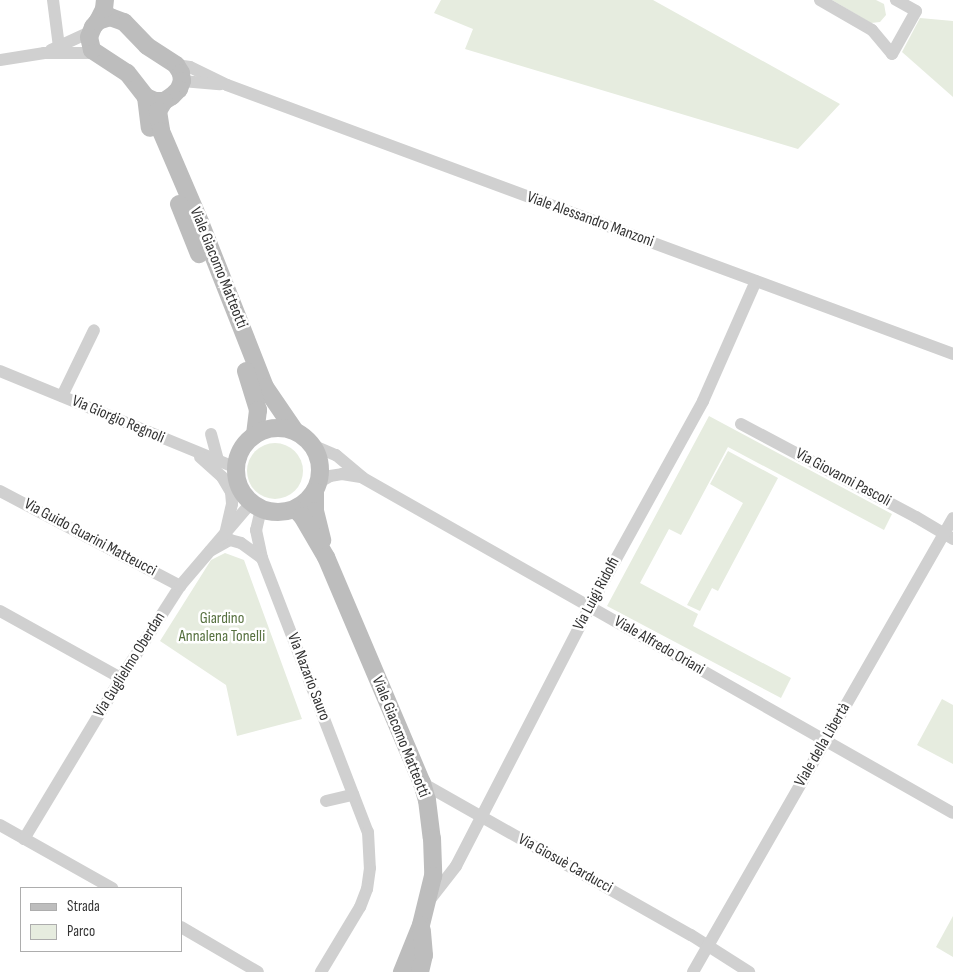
<!DOCTYPE html>
<html>
<head>
<meta charset="utf-8">
<style>
  body { margin:0 }
  #map { position:relative; width:953px; height:972px; overflow:hidden; background:#fff; font-family:"Sofia Sans Condensed",sans-serif }
  div>[style] { position:absolute }
  .green>* { inset:0; background:#e6ecdf }
  .round { border-radius:50% }
  .street>* { height:12px; margin:-6px; padding:0 6px; transform-origin:6px; border-radius:6px; background:#d0d0d0 }
  .secondary>* { height:18px; margin:-9px; padding:0 9px; transform-origin:9px; border-radius:9px; background:#bdbdbd }
  .secondary>.ring { margin:-9px; padding:0; box-sizing:content-box; background:none; border:18px solid #bdbdbd; border-radius:50% }
  span { translate:-50% -50%; white-space:nowrap; text-align:center; line-height:1.15; -webkit-text-stroke:5px #fff; paint-order:stroke }
  .street-label { font-size:16px; color:#333 }
  .park-label { font-size:16px; color:#56703f }
  .legend { position:absolute; left:20px; top:887px; width:162px; height:65px; box-sizing:border-box; background:#fff; border:1px solid #adadad; margin:0; padding:6px 9px; list-style:none; font-size:15px; color:#333 }
  .legend li { display:flex; align-items:center; gap:10px; height:25px }
  .legend b { width:25px; border:1px solid #adadad }
</style>
</head>
<body>
<div id="map">
  <div class="green">
    <div style="clip-path:polygon(441px 0,653px 0,840px 104px,798px 149px,465px 49px,473px 29px,434px 13px)"></div>
    <div style="clip-path:polygon(832px 0,876px 0,884px 4px,886px 15px,880px 22px,871px 23px)"></div>
    <div style="clip-path:polygon(920px 18px,953px 21px,953px 97px,902px 52px)"></div>
    <div style="clip-path:polygon(709px 416px,892px 514px,884px 530px,728px 447px,681px 535px,669px 529px,640px 583px,698px 614px,693px 626px,791px 678px,781px 698px,607px 606px)"></div>
    <div class="round" style="left:247px;top:443px;width:56px;height:56px"></div>
    <div style="clip-path:polygon(728px 451px,778px 478px,718px 591px,712px 588px,700px 611px,687px 605px,743px 503px,710px 484px)"></div>
    <div style="clip-path:polygon(225px 553px,244px 560px,302px 719px,237px 736px,226px 685px,160px 641px,211px 560px)"></div>
    <div style="clip-path:polygon(942px 699px,953px 705px,953px 764px,917px 745px)"></div>
    <div style="clip-path:polygon(953px 916px,953px 957px,936px 947px)"></div>
  </div>
  <div class="street">
    <div style="left:53px;top:0;width:47px;rotate:82.7deg"></div>
    <div style="left:820px;top:0;width:60px;rotate:30deg"></div>
    <div style="left:872px;top:30px;width:31px;rotate:50deg"></div>
    <div style="left:892px;top:54px;width:49px;rotate:-60.8deg"></div>
    <div style="left:916px;top:11px;width:23px;rotate:-151deg"></div>
    <div style="left:51px;top:50px;width:43px;rotate:-24.8deg"></div>
    <div style="left:0;top:60px;width:45px;rotate:-9deg"></div>
    <div style="left:44px;top:53px;width:51px"></div>
    <div style="left:176px;top:65px;width:14px;rotate:8deg"></div>
    <div style="left:190px;top:67px;width:41px;rotate:25.9deg"></div>
    <div style="left:227px;top:85px;width:774px;rotate:20.33deg"></div>
    <div style="left:182px;top:81px;width:38px;rotate:5deg"></div>
    <div style="left:0;top:371px;width:255px;rotate:22.3deg"></div>
    <div style="left:62px;top:396px;width:73px;rotate:-64.1deg"></div>
    <div style="left:741px;top:424px;width:198px;rotate:28deg"></div>
    <div style="left:916px;top:517px;width:43px;rotate:30.7deg"></div>
    <div style="left:211px;top:434px;width:28px;rotate:75deg"></div>
    <div style="left:312px;top:445px;width:26px;rotate:23deg"></div>
    <div style="left:336px;top:455px;width:35px;rotate:40deg"></div>
    <div style="left:363px;top:478px;width:678px;rotate:29.59deg"></div>
    <div style="left:200px;top:457px;width:30px;rotate:42deg"></div>
    <div style="left:222px;top:477px;width:17px;rotate:59deg"></div>
    <div style="left:231px;top:492px;width:12px;rotate:85deg"></div>
    <div style="left:232px;top:504px;width:28px;rotate:103deg"></div>
    <div style="left:318px;top:483px;width:14px;rotate:-30deg"></div>
    <div style="left:330px;top:476px;width:12px;rotate:-9deg"></div>
    <div style="left:342px;top:474px;width:19px;rotate:9deg"></div>
    <div style="left:0;top:491px;width:204px;rotate:27.8deg"></div>
    <div style="left:261px;top:509px;width:22px;rotate:103deg"></div>
    <div style="left:256px;top:530px;width:29px;rotate:78deg"></div>
    <div style="left:210px;top:551px;width:23px;rotate:-29deg"></div>
    <div style="left:230px;top:540px;width:11px;rotate:15deg"></div>
    <div style="left:241px;top:543px;width:26px;rotate:36deg"></div>
    <div style="left:262px;top:558px;width:294px;rotate:68.9deg"></div>
    <div style="left:368px;top:832px;width:36px;rotate:87deg"></div>
    <div style="left:370px;top:868px;width:21px;rotate:98deg"></div>
    <div style="left:367px;top:889px;width:19px;rotate:111deg"></div>
    <div style="left:360px;top:907px;width:76px;rotate:121deg"></div>
    <div style="left:0;top:611px;width:138px;rotate:29deg"></div>
    <div style="left:422px;top:783px;width:309px;rotate:29.5deg"></div>
    <div style="left:691px;top:935px;width:69px;rotate:32.5deg"></div>
    <div style="left:326px;top:801px;width:28px;rotate:-13deg"></div>
    <div style="left:0;top:825px;width:129px;rotate:29.4deg"></div>
    <div style="left:24px;top:839px;width:188px;rotate:-58.9deg"></div>
    <div style="left:121px;top:678px;width:109px;rotate:-57.3deg"></div>
    <div style="left:180px;top:586px;width:109px;rotate:-49.5deg"></div>
    <div style="left:428px;top:902px;width:46px;rotate:-52.1deg"></div>
    <div style="left:456px;top:866px;width:292px;rotate:-62.7deg"></div>
    <div style="left:590px;top:606px;width:234px;rotate:-61.1deg"></div>
    <div style="left:703px;top:401px;width:131px;rotate:-66.2deg"></div>
    <div style="left:181px;top:927px;width:89px;rotate:30.3deg"></div>
    <div style="left:693px;top:972px;width:523px;rotate:-60.2deg"></div>
  </div>
  <div class="secondary">
    <div style="left:110px;top:17px;width:15px;rotate:20deg"></div>
    <div style="left:124px;top:22px;width:33px;rotate:46deg"></div>
    <div style="left:147px;top:46px;width:35px;rotate:33deg"></div>
    <div style="left:176px;top:65px;width:9px;rotate:58deg"></div>
    <div style="left:181px;top:73px;width:8px;rotate:83deg"></div>
    <div style="left:182px;top:81px;width:9px;rotate:111deg"></div>
    <div style="left:179px;top:89px;width:10px;rotate:135deg"></div>
    <div style="left:172px;top:96px;width:9px;rotate:148deg"></div>
    <div style="left:164px;top:101px;width:9px;rotate:180deg"></div>
    <div style="left:155px;top:101px;width:10px;rotate:-156deg"></div>
    <div style="left:146px;top:97px;width:31px;rotate:-128deg"></div>
    <div style="left:127px;top:73px;width:42px;rotate:-146.7deg"></div>
    <div style="left:92px;top:50px;width:13px;rotate:-103deg"></div>
    <div style="left:89px;top:37px;width:11px;rotate:-68deg"></div>
    <div style="left:93px;top:27px;width:8px;rotate:-50deg"></div>
    <div style="left:98px;top:21px;width:13px;rotate:-18deg"></div>
    <div style="left:98px;top:21px;width:13px;rotate:-63deg"></div>
    <div style="left:104px;top:9px;width:9px;rotate:-84deg"></div>
    <div style="left:146px;top:97px;width:31px;rotate:83deg"></div>
    <div style="left:164px;top:101px;width:12px;rotate:121deg"></div>
    <div style="left:158px;top:111px;width:20px;rotate:81deg"></div>
    <div style="left:161px;top:131px;width:99px;rotate:66.8deg"></div>
    <div style="left:200px;top:222px;width:177px;rotate:68.5deg"></div>
    <div style="left:265px;top:387px;width:53px;rotate:55.7deg"></div>
    <div style="left:179px;top:204px;width:54px;rotate:68.2deg"></div>
    <div style="left:246px;top:371px;width:41px;rotate:72.9deg"></div>
    <div style="left:258px;top:410px;width:25px;rotate:97deg"></div>
    <div class="ring" style="left:236px;top:428px;width:66px;height:66px"></div>
    <div style="left:315px;top:491px;width:20px;rotate:90deg"></div>
    <div style="left:315px;top:511px;width:30px;rotate:76deg"></div>
    <div style="left:295px;top:509px;width:10px;rotate:45deg"></div>
    <div style="left:302px;top:516px;width:48px;rotate:59.7deg"></div>
    <div style="left:326px;top:557px;width:246px;rotate:67deg"></div>
    <div style="left:422px;top:783px;width:18px;rotate:74deg"></div>
    <div style="left:427px;top:800px;width:38px;rotate:83deg"></div>
    <div style="left:432px;top:838px;width:38px;rotate:88deg"></div>
    <div style="left:433px;top:876px;width:50px;rotate:103.8deg"></div>
    <div style="left:421px;top:925px;width:51px;rotate:112deg"></div>
    <div style="left:420px;top:972px;width:17px;rotate:-77deg"></div>
    <div style="left:424px;top:955px;width:25px;rotate:-95deg"></div>
  </div>
  <div class="street-label">
    <span style="left:590px;top:220px;rotate:20deg">Viale Alessandro Manzoni</span>
    <span style="left:218px;top:268px;rotate:68deg">Viale Giacomo Matteotti</span>
    <span style="left:118px;top:420px;rotate:23deg">Via Giorgio Regnoli</span>
    <span style="left:843px;top:478px;rotate:28deg">Via Giovanni Pascoli</span>
    <span style="left:90px;top:538px;rotate:28deg">Via Guido Guarini Matteucci</span>
    <span style="left:597px;top:594px;rotate:-62deg">Via Luigi Ridolfi</span>
    <span style="left:659px;top:646px;rotate:30deg">Viale Alfredo Oriani</span>
    <span style="left:130px;top:665px;rotate:-58deg">Via Guglielmo Oberdan</span>
    <span style="left:308px;top:677px;rotate:69deg">Via Nazario Sauro</span>
    <span style="left:400px;top:737px;rotate:68deg">Viale Giacomo Matteotti</span>
    <span style="left:823px;top:745px;rotate:-60deg">Viale della Libertà</span>
    <span style="left:565px;top:864px;rotate:29deg">Via Giosuè Carducci</span>
  </div>
  <div class="park-label">
    <span style="left:222px;top:628px">Giardino<br>Annalena Tonelli</span>
  </div>
  <ul class="legend">
  <li><b style="height:6px;background:#bdbdbd"></b>Strada</li>
  <li><b style="height:14px;background:#e6ecdf"></b>Parco</li>
  </ul>
</div>
</body>
</html>
